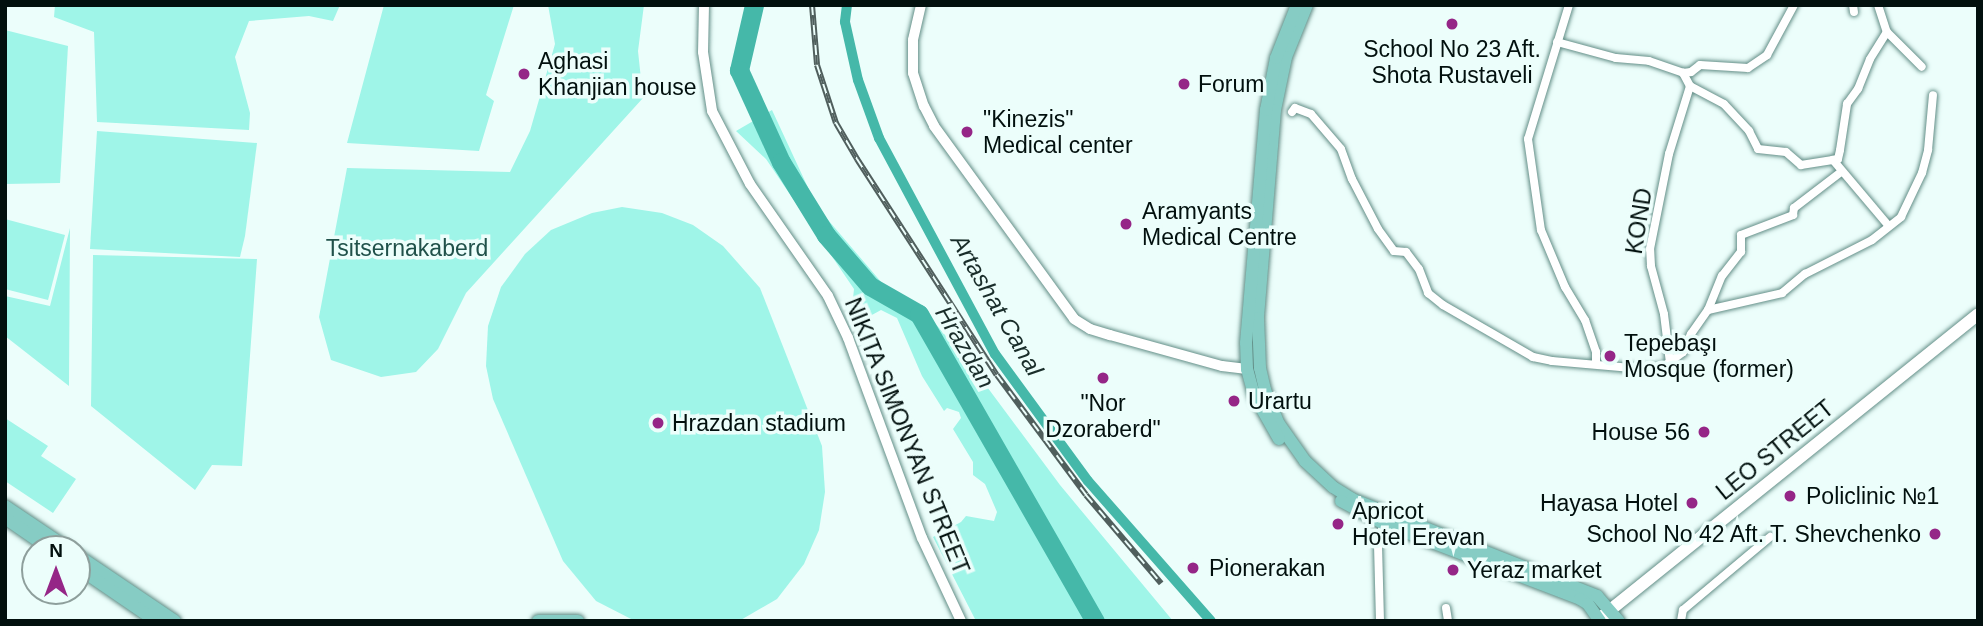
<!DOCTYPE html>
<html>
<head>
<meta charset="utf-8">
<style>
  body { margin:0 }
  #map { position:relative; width:1983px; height:626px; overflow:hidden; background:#ecfefb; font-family:Helvetica,sans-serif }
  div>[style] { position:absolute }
  .green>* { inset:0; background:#9ff5e8 }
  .canal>* { height:10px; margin:-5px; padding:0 5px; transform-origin:5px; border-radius:5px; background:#45b8a9 }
  .river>* { height:19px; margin:-9.5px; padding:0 9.5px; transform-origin:9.5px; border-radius:9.5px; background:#45b8a9 }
  .roads { filter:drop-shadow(0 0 2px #638e87) drop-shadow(0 0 2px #638e87) }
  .minor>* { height:8px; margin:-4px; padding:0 4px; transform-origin:4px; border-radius:4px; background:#fff }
  .tertiary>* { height:10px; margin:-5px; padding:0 5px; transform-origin:5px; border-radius:5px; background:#fff }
  .secondary>* { height:12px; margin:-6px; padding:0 6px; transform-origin:6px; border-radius:6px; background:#fff }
  .primary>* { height:12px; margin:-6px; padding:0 6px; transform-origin:6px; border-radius:6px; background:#86ccc4 }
  .rail>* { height:6px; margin-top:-3px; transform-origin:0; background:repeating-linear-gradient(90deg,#ecfefb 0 10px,#505f5d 0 20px); box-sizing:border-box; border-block:2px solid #505f5d }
  .dots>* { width:19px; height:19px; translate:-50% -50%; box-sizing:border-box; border:4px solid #ecfefb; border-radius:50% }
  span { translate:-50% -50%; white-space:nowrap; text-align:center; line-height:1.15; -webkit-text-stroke:7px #ecfefb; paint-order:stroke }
  .poi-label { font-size:23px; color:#02100e }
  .left { translate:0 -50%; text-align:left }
  .right { translate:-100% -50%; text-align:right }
  .street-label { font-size:23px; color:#02100e }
  .park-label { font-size:23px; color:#20514a }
  .water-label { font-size:24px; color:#192d2a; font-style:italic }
  .frame { position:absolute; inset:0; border:7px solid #02100e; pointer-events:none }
  .north { position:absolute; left:21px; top:535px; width:70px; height:70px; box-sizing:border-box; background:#ecfefb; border:2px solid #8e9f9c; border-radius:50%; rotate:0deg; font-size:19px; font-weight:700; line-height:28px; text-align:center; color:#02100e }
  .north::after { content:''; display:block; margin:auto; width:24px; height:32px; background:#952687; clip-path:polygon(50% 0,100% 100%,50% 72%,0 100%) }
</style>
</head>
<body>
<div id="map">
  <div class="green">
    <div style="clip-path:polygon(55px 5px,340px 5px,333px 21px,309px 16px,249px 21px,235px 57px,250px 113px,249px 130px,97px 122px,94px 32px,54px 17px)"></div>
    <div style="clip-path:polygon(384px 5px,514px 5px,486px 95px,494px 101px,479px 151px,347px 143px)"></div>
    <div style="clip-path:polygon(548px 5px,644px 5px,638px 51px,643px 98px,466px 293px,438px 349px,416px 372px,381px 377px,331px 360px,319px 317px,347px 168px,510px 172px,530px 131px,555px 44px)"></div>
    <div style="clip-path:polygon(5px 30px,68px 46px,60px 183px,5px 184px)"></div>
    <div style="clip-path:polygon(772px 110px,817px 207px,882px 283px,928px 315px,973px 368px,1060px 485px,1173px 621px,976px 621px,933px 537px,961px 522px,966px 516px,994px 521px,997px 512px,985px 484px,973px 475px,973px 462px,953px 429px,961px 418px,959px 412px,947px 408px,944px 411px,922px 376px,897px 318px,881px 310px,850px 327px,854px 289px,766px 159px,736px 131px)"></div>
    <div style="clip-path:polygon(97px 131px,257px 143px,245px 236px,240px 257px,90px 249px)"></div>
    <div style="clip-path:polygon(622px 207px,662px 213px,693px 225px,723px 246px,760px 288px,822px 446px,825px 492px,819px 530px,804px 564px,777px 599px,739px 621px,635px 621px,596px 601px,563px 561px,493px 399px,486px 366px,488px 326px,501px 287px,525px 254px,551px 230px,592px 213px)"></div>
    <div style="clip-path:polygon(5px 219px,65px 235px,48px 300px,5px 289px)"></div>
    <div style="clip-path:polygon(70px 228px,69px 386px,5px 336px,5px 296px,50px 306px)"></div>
    <div style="clip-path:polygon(93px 255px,257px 259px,242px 466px,212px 465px,195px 490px,91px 406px)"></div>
    <div style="clip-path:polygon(5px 418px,48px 446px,41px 456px,76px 479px,53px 513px,5px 481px)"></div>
  </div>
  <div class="canal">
    <div style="left:847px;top:5px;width:17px;rotate:97deg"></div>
    <div style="left:845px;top:22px;width:59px;rotate:77.4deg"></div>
    <div style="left:858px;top:80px;width:62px;rotate:70.1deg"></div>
    <div style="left:879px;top:138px;width:245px;rotate:61.8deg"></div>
    <div style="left:995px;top:354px;width:157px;rotate:53.8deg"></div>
    <div style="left:1088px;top:481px;width:186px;rotate:48.7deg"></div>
  </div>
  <div class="river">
    <div style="left:754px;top:5px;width:67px;rotate:103deg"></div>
    <div style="left:739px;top:70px;width:101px;rotate:65.5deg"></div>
    <div style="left:781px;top:162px;width:86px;rotate:58.3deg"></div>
    <div style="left:826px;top:235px;width:67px;rotate:49.2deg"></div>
    <div style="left:870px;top:286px;width:56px;rotate:29.7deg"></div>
    <div style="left:919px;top:314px;width:354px;rotate:60.2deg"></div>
  </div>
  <div class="roads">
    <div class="minor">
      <div style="left:1569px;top:5px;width:140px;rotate:107deg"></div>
      <div style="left:1528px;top:139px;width:92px;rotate:81.9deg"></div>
      <div style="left:1541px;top:230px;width:62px;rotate:67.2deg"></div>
      <div style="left:1565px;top:287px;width:39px;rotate:59deg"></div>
      <div style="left:1585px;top:320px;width:34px;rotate:71deg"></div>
      <div style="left:1596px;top:352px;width:12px;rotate:90deg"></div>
      <div style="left:1853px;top:5px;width:7px;rotate:82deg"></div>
      <div style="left:1878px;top:5px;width:28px;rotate:72deg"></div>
      <div style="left:1887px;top:32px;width:49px;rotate:45deg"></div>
      <div style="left:1557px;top:42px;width:61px;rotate:15.2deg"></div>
      <div style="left:1616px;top:58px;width:33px;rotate:5deg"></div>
      <div style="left:1649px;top:61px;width:36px;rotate:19deg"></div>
      <div style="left:1683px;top:73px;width:8px;rotate:-7deg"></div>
      <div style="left:1691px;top:72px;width:11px;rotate:-38deg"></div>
      <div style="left:1700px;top:65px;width:48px;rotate:3.6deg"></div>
      <div style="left:1748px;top:68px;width:23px;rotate:-34deg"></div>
      <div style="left:1767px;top:55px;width:57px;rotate:-61.6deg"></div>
      <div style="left:1690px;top:86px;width:38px;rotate:28deg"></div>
      <div style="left:1724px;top:104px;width:37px;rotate:47deg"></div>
      <div style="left:1749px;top:131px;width:20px;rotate:63deg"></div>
      <div style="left:1758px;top:149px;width:28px;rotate:6deg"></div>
      <div style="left:1786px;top:152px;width:20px;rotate:41deg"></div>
      <div style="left:1801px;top:165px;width:32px;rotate:-9deg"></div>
      <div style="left:1833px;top:160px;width:85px;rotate:49.8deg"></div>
      <div style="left:1292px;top:112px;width:5px;rotate:-53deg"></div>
      <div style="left:1295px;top:108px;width:17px;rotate:21deg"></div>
      <div style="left:1311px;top:114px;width:46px;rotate:49.4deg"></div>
      <div style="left:1341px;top:149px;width:32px;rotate:70deg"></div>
      <div style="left:1352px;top:179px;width:56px;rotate:62.5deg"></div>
      <div style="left:1378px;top:229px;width:27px;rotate:54deg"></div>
      <div style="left:1394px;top:251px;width:12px;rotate:5deg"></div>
      <div style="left:1406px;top:252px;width:21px;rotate:53deg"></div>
      <div style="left:1419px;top:269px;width:26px;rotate:69deg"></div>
      <div style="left:1428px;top:293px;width:19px;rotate:39deg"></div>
      <div style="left:1443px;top:305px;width:104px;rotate:30deg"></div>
      <div style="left:1533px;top:357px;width:19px;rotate:12deg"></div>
      <div style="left:1552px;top:361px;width:91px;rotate:5deg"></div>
      <div style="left:1643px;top:369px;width:20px;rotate:-6deg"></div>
      <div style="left:1663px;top:367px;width:25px;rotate:-37deg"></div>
      <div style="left:1683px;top:352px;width:20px;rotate:-66deg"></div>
      <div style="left:1691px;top:334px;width:29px;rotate:-55deg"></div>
      <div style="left:1708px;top:310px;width:76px;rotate:-12.9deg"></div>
      <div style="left:1782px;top:293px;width:30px;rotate:-40deg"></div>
      <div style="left:1805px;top:274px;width:75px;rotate:-26.9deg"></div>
      <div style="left:1872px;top:240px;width:37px;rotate:-38deg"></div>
      <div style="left:1901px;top:217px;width:49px;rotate:-64.5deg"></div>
      <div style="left:1922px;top:173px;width:24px;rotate:-75deg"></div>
      <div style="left:1928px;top:150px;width:55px;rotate:-84.8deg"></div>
      <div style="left:1833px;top:160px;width:5px;rotate:-11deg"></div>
      <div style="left:1838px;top:159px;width:9px;rotate:-77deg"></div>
      <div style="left:1840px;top:150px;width:47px;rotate:-81.3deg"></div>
      <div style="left:1847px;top:104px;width:19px;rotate:-54deg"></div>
      <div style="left:1858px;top:89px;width:32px;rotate:-68deg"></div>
      <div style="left:1870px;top:59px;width:32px;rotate:-58deg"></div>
      <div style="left:1708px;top:310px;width:37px;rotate:-68deg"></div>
      <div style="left:1722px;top:276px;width:31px;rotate:-52deg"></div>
      <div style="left:1741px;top:252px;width:17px;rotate:-90deg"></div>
      <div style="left:1741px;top:235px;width:56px;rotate:-21deg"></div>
      <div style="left:1793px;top:215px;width:7px;rotate:-82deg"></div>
      <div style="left:1794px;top:208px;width:59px;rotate:-37.5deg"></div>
      <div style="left:1670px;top:363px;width:49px;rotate:-97deg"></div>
      <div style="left:1664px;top:314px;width:50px;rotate:-105.2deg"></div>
      <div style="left:1651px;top:266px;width:17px;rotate:-93deg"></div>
      <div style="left:1650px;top:249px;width:97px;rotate:-78.7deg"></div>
      <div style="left:1669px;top:154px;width:71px;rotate:-72.8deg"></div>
      <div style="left:1690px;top:86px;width:15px;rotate:-118deg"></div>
      <div style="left:1446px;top:608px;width:13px;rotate:81deg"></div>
      <div style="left:1380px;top:621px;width:79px;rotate:-91.5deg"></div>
      <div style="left:1378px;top:542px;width:19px;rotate:-72deg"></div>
      <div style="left:1681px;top:621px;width:11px;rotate:-80deg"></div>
      <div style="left:1683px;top:610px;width:114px;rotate:-40deg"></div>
    </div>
    <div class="tertiary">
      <div style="left:704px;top:5px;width:47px;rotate:91.2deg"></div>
      <div style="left:703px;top:52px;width:60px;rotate:81.3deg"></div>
      <div style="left:712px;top:111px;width:82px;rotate:62.5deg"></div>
      <div style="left:750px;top:184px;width:136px;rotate:55.1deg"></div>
      <div style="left:828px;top:296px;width:47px;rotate:64.5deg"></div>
      <div style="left:848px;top:338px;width:213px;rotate:69.7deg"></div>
      <div style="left:922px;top:538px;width:92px;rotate:64.8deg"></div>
      <div style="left:921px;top:5px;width:36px;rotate:103deg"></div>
      <div style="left:913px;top:40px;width:33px;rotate:90deg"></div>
      <div style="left:913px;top:73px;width:35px;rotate:72deg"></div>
      <div style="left:924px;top:106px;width:22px;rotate:63deg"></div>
      <div style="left:934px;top:126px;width:238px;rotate:54deg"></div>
      <div style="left:1074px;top:319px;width:19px;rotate:32deg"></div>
      <div style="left:1090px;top:329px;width:21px;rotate:17deg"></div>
      <div style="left:1110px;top:335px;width:116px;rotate:15.5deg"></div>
      <div style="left:1222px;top:366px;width:25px;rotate:7deg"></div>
    </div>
    <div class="secondary">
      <div style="left:1599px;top:619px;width:486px;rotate:-38.8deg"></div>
    </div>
    <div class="primary">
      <div style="left:1307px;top:5px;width:56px;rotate:112deg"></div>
      <div style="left:1286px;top:57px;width:54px;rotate:101.7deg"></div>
      <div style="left:1275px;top:110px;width:209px;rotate:94.7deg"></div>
      <div style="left:1258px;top:318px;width:50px;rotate:87.7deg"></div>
      <div style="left:1260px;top:368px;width:23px;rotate:77deg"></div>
      <div style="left:1265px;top:390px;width:37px;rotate:68deg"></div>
      <div style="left:1279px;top:424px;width:45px;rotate:54.9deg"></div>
      <div style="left:1305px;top:461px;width:38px;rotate:43deg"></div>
      <div style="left:1333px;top:487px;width:22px;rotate:32deg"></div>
      <div style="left:1352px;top:499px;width:264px;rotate:21.6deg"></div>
      <div style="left:1597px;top:596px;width:33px;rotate:49deg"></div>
      <div style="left:1279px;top:439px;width:51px;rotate:-119.6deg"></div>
      <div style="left:1254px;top:395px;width:27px;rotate:-105deg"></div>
      <div style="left:1247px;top:369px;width:26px;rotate:-92deg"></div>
      <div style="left:1246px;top:343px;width:234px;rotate:-85.1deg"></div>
      <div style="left:1266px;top:110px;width:53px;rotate:-79.1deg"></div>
      <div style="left:1276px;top:58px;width:57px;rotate:-68.4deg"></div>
      <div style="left:1341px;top:501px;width:49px;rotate:28.1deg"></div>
      <div style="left:1384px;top:524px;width:210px;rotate:20.9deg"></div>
      <div style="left:1580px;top:599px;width:9px;rotate:32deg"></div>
      <div style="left:1588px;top:604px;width:21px;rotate:55deg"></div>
      <div style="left:5px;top:506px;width:77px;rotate:33.9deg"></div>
      <div style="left:5px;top:518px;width:55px;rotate:34.6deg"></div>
      <div style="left:77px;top:555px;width:118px;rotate:34deg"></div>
      <div style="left:77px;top:567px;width:96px;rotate:34.4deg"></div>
      <div style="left:538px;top:621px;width:40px"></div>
    </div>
  </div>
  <div class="rail">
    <div style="left:812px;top:5px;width:60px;rotate:85.2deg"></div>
    <div style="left:817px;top:65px;width:61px;rotate:71.9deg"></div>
    <div style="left:836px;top:123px;width:42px;rotate:59.7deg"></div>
    <div style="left:857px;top:159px;width:257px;rotate:57.1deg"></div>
    <div style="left:997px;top:375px;width:149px;rotate:53.4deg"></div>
    <div style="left:1086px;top:495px;width:116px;rotate:49.6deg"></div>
  </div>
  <div class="dots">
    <div style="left:1452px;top:24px;background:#952687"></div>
    <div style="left:524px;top:74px;background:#952687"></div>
    <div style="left:1184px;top:84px;background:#952687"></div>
    <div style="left:967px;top:132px;background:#952687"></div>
    <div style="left:1126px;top:224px;background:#952687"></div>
    <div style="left:1610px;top:356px;background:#952687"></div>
    <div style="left:1103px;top:378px;background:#952687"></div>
    <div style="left:1234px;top:401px;background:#952687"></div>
    <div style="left:658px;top:423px;background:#952687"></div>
    <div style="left:1704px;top:432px;background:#952687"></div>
    <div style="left:1790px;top:496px;background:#952687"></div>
    <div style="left:1692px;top:503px;background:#952687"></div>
    <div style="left:1338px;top:524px;background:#952687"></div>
    <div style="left:1935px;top:534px;background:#952687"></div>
    <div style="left:1193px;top:568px;background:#952687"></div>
    <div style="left:1453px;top:570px;background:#952687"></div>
  </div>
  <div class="poi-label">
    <span style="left:1452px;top:62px">School No 23 Aft.<br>Shota Rustaveli</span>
    <span class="left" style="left:538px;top:74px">Aghasi<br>Khanjian house</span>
    <span class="left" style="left:1198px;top:84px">Forum</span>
    <span class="left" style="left:983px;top:132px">"Kinezis"<br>Medical center</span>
    <span class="left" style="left:1142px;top:224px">Aramyants<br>Medical Centre</span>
    <span class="left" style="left:1624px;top:356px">Tepebaşı<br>Mosque (former)</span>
    <span class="left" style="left:1248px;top:401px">Urartu</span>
    <span style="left:1103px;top:416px">"Nor<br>Dzoraberd"</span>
    <span class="left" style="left:672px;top:423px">Hrazdan stadium</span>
    <span class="right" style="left:1690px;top:432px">House 56</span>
    <span class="left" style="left:1806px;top:496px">Policlinic №1</span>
    <span class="right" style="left:1678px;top:503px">Hayasa Hotel</span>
    <span class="left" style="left:1352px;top:524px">Apricot<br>Hotel Erevan</span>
    <span class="right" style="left:1921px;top:534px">School No 42 Aft. T. Shevchenko</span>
    <span class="left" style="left:1209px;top:568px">Pionerakan</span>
    <span class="left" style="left:1467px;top:570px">Yeraz market</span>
  </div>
  <div class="street-label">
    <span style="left:1639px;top:221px;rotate:-81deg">KOND</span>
    <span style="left:907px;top:436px;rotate:68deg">NIKITA SIMONYAN STREET</span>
    <span style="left:1775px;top:450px;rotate:-39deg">LEO STREET</span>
  </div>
  <div class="park-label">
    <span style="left:407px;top:248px">Tsitsernakaberd</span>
  </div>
  <div class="water-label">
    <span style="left:997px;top:305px;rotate:60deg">Artashat Canal</span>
    <span style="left:965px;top:347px;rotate:59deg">Hrazdan</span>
  </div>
  <div class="frame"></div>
  <div class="north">N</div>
</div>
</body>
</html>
